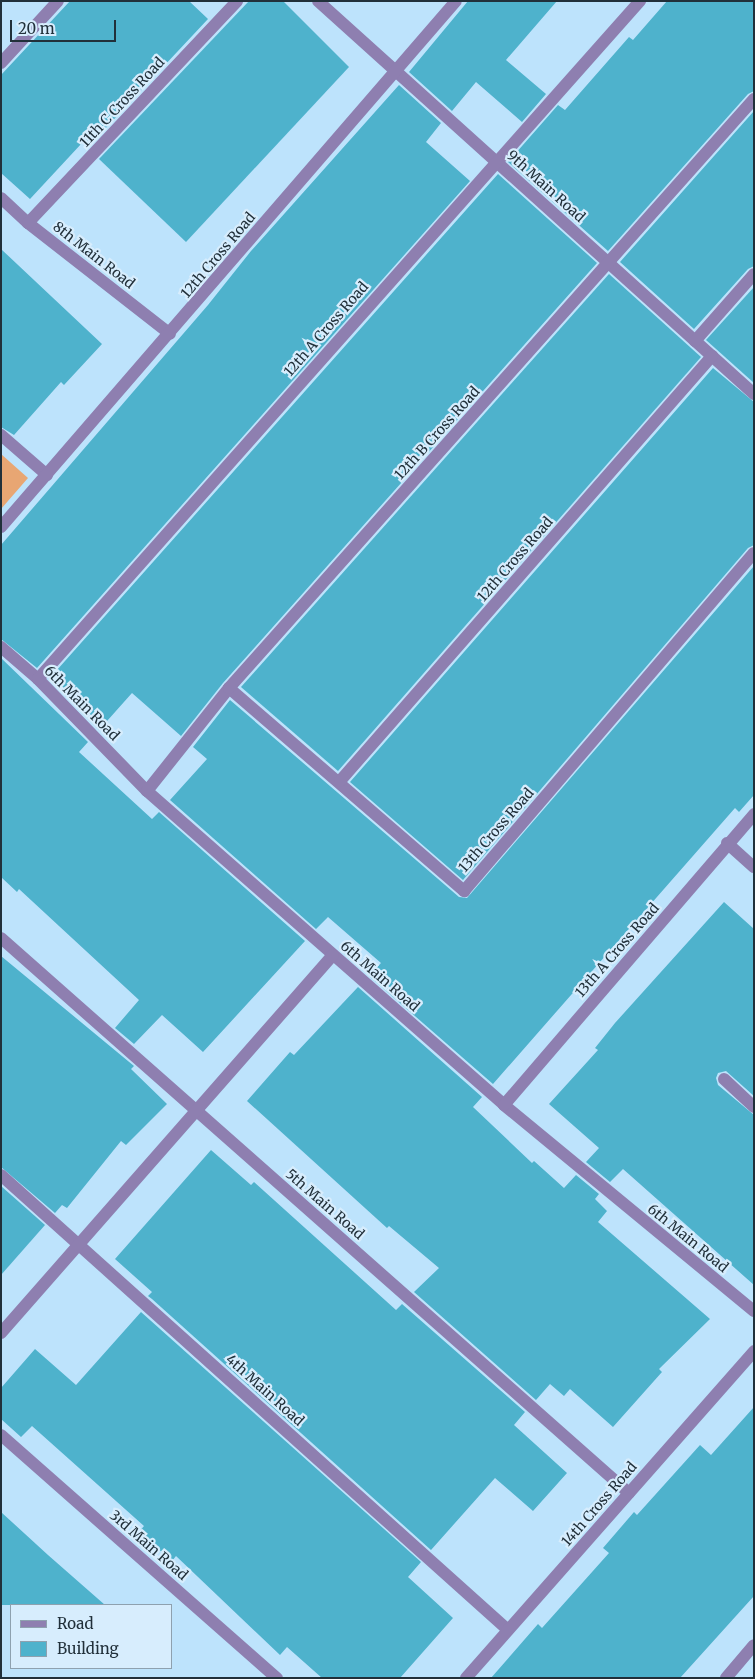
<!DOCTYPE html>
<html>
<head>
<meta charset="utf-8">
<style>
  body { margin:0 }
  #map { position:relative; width:755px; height:1679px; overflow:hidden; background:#bde3fc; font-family:Merriweather,serif }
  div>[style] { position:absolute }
  .green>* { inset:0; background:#e8a673 }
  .building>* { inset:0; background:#4eb2cc }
  .minor>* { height:12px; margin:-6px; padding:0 6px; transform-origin:6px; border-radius:6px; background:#8e7fb0 }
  span { translate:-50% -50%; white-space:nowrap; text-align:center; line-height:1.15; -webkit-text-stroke:4.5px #d7edfd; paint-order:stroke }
  .street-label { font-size:14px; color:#21303a }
  .frame { position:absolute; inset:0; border:2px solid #21303a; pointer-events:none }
  .legend { position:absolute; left:10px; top:1604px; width:162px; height:65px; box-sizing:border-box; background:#d7edfd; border:1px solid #8ea1af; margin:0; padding:6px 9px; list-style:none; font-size:15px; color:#21303a }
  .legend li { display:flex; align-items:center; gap:10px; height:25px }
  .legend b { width:25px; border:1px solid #8ea1af }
  .scale { position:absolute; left:10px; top:20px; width:106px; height:22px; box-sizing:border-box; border:2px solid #21303a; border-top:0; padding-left:6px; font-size:15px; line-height:18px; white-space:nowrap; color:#21303a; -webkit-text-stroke:4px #d7edfd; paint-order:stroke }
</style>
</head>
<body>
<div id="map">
  <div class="green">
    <div style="clip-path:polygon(1px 454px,28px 478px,1px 509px)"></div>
  </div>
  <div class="building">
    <div style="clip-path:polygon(70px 1px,189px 1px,208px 19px,87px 148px,82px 143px,30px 199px,1px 173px,1px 75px)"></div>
    <div style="clip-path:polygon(249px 1px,283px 1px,349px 67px,186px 242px,99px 159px)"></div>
    <div style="clip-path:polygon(468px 1px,557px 1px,506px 60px,546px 94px,522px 122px,476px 82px,452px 111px,409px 72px)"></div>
    <div style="clip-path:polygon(667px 1px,754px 1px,754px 91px,748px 94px,608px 251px,508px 162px,558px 105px,565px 110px,629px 37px,633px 40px)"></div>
    <div style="clip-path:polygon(399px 85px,441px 123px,426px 142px,470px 181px,37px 668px,1px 639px,1px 545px,208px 305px,251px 251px)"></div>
    <div style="clip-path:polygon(754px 111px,754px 266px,748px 269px,694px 329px,620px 262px)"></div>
    <div style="clip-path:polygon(498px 174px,597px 263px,223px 683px,181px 736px,132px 693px,99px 730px,49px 679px)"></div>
    <div style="clip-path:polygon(1px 249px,102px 344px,64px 385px,61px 382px,14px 435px,1px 427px)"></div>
    <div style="clip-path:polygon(609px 274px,701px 357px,338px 771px,241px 687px)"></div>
    <div style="clip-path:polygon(754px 287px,754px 383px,706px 340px)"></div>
    <div style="clip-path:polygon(713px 368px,754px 402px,754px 545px,748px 548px,463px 880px,350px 782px)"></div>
    <div style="clip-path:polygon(754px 566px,754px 795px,739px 812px,735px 808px,493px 1084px,369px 976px,381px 963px,328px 917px,316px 929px,170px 800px,207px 759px,193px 747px,230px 700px,459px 897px,467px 898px)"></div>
    <div style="clip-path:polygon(1px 658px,88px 742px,79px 752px,152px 819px,159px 812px,305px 941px,203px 1052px,162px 1015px,134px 1044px,115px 1028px,139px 1000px,19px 889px,17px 892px,1px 877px)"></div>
    <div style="clip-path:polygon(724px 902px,754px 929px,754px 1096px,726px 1071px,718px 1073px,716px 1078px,718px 1085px,754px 1115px,754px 1285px,623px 1169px,610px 1182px,586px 1162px,599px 1148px,549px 1104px,598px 1050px,595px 1048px,615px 1023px)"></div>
    <div style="clip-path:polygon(1px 956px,134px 1066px,131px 1069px,167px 1104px,126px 1145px,121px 1141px,67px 1208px,62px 1205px,55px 1213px,1px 1167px)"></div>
    <div style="clip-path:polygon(358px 987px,482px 1097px,473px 1107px,532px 1163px,534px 1161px,564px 1188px,576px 1175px,599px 1194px,595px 1199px,607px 1211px,598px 1222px,710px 1319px,659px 1369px,662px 1372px,613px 1427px,570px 1389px,564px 1396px,550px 1384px,536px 1400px,414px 1292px,439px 1268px,389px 1226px,387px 1228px,247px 1101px,290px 1052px,294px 1055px)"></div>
    <div style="clip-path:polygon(211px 1150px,251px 1185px,254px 1182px,396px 1310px,402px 1304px,525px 1412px,514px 1425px,567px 1473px,533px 1511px,495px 1478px,431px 1550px,152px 1299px,148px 1296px,152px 1292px,115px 1259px)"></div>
    <div style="clip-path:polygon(1px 1186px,45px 1225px,1px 1275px)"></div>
    <div style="clip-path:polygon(141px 1312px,421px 1562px,408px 1577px,453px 1618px,400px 1678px,322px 1678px,287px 1647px,280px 1655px,176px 1556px,172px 1561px,139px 1532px,144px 1526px,32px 1426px,21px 1437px,1px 1419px,1px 1388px,35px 1349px,76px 1385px)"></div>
    <div style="clip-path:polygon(754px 1407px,754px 1596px,680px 1678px,491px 1678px,538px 1624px,542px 1628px,609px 1553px,603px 1548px,634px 1512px,637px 1515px,700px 1445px,711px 1455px)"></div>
    <div style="clip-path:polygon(1px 1512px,48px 1555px,105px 1605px,1px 1605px)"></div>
  </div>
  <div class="minor">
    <div style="left:318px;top:1px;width:587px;rotate:42.03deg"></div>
    <div style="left:1px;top:63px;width:84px;rotate:-47.4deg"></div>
    <div style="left:1px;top:198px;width:37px;rotate:43deg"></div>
    <div style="left:28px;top:223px;width:180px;rotate:38deg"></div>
    <div style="left:28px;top:223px;width:305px;rotate:-46.7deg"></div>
    <div style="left:695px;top:341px;width:89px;rotate:-48.6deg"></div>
    <div style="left:1px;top:435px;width:61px;rotate:41deg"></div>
    <div style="left:1px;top:527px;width:695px;rotate:-49.14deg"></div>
    <div style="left:1px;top:647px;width:49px;rotate:40.9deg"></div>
    <div style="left:38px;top:679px;width:156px;rotate:45.8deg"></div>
    <div style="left:147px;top:791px;width:475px;rotate:41.3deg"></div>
    <div style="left:504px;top:1105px;width:324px;rotate:39.5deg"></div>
    <div style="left:38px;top:679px;width:907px;rotate:-48.4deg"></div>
    <div style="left:229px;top:688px;width:311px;rotate:40.8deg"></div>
    <div style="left:464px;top:891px;width:445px;rotate:-49.4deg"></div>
    <div style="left:340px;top:781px;width:565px;rotate:-48.8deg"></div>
    <div style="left:147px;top:791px;width:132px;rotate:-51.5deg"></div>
    <div style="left:229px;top:688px;width:789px;rotate:-48.29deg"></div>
    <div style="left:727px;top:843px;width:36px;rotate:42deg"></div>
    <div style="left:1px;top:938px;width:838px;rotate:41.47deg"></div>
    <div style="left:724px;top:1079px;width:41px;rotate:43deg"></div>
    <div style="left:504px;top:1105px;width:384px;rotate:-49.3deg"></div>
    <div style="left:1px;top:1175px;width:681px;rotate:41.91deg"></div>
    <div style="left:1px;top:1333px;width:503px;rotate:-48.71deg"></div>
    <div style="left:1px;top:1435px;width:368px;rotate:41.4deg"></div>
    <div style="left:466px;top:1678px;width:436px;rotate:-48.6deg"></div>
    <div style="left:726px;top:1678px;width:43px;rotate:-49.7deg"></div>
  </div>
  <div class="street-label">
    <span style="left:122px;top:102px;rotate:-47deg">11th C Cross Road</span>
    <span style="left:546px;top:186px;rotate:42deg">9th Main Road</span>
    <span style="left:94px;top:255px;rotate:38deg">8th Main Road</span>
    <span style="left:218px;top:255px;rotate:-50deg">12th Cross Road</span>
    <span style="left:326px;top:329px;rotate:-49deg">12th A Cross Road</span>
    <span style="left:437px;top:433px;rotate:-48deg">12th B Cross Road</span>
    <span style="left:515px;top:559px;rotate:-49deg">12th Cross Road</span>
    <span style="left:82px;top:703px;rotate:45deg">6th Main Road</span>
    <span style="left:496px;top:830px;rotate:-49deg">13th Cross Road</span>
    <span style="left:617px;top:950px;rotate:-49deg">13th A Cross Road</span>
    <span style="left:380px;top:976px;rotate:41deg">6th Main Road</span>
    <span style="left:325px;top:1204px;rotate:41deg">5th Main Road</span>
    <span style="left:688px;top:1238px;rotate:39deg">6th Main Road</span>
    <span style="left:265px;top:1390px;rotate:42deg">4th Main Road</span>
    <span style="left:599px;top:1504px;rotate:-49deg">14th Cross Road</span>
    <span style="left:149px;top:1545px;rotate:41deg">3rd Main Road</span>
  </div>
  <div class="frame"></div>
  <ul class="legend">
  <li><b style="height:6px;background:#8e7fb0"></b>Road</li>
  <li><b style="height:14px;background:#4eb2cc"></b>Building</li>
  </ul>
  <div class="scale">20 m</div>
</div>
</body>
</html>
